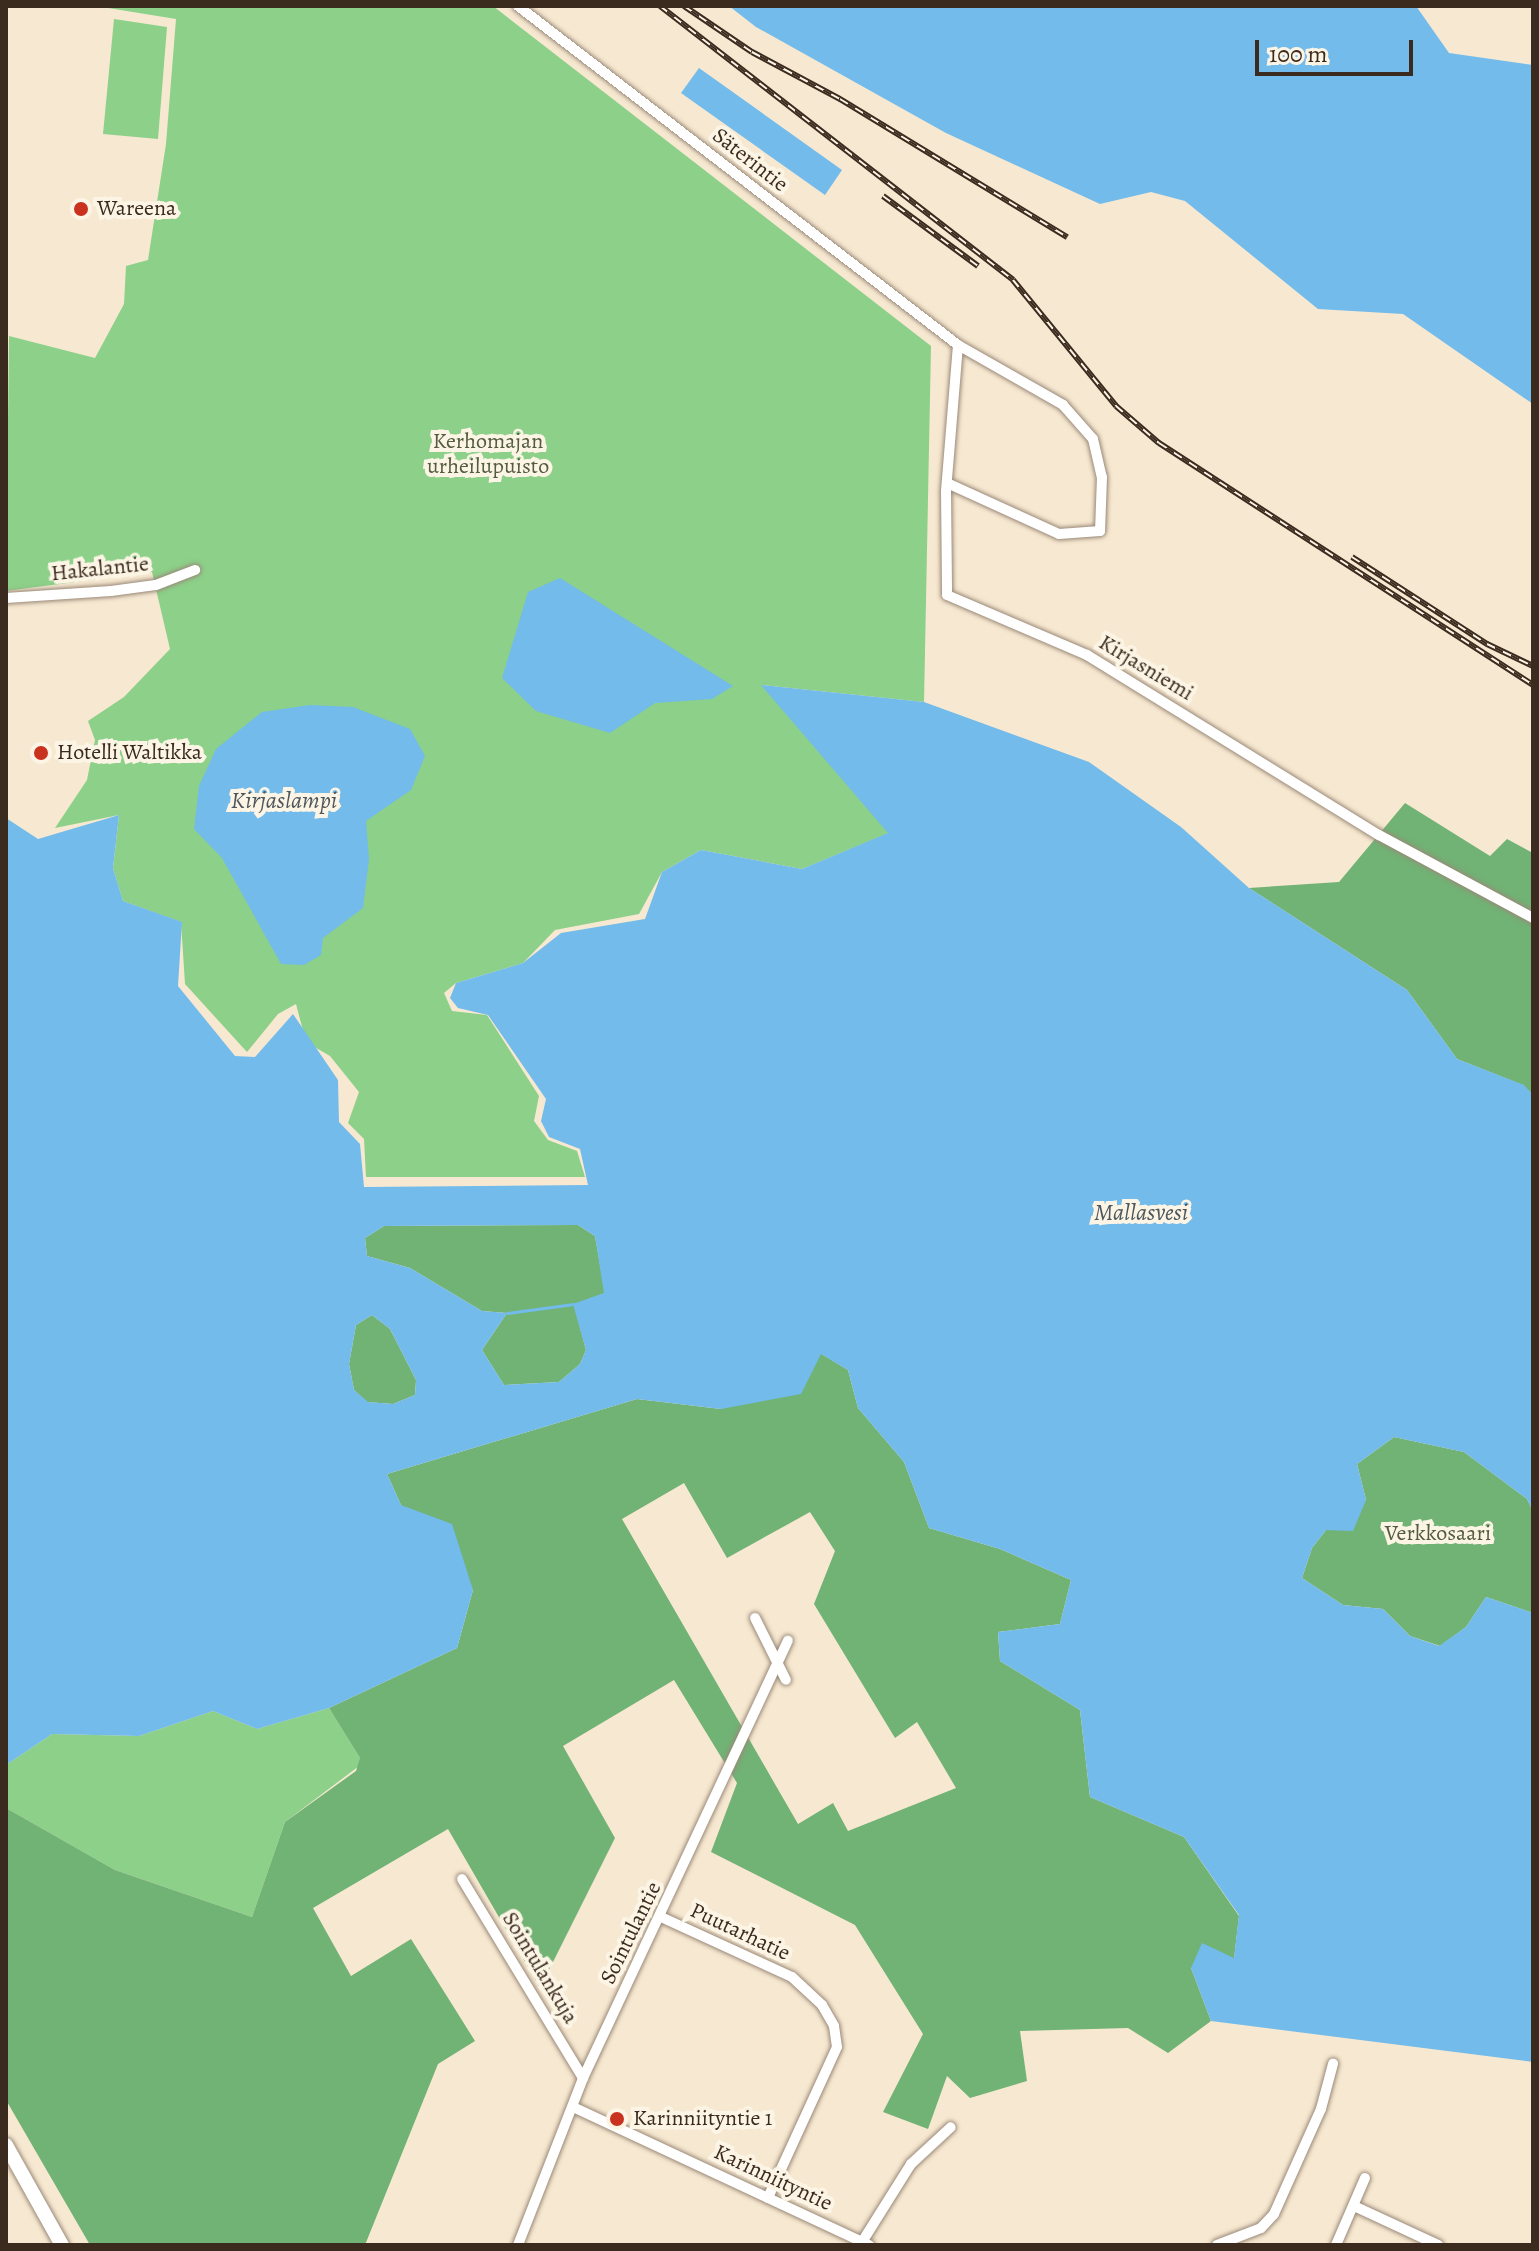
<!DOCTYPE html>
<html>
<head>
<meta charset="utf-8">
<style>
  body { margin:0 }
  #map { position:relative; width:1539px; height:2251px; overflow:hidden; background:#f7e8d1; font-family:Alegreya,serif }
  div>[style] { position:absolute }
  .green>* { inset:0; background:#8cd089 }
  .forest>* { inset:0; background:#71b275 }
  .water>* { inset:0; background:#72bbeb }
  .stream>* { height:3px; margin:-1.5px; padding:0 1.5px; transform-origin:1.5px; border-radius:1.5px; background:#72bbeb }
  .roads { filter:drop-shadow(0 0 2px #998978) drop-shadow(0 0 2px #998978) }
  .minor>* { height:10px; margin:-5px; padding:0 5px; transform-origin:5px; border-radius:5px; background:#fff }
  .secondary>* { height:14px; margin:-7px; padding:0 7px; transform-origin:7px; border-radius:7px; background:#fff }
  .rail>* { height:6px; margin-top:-3px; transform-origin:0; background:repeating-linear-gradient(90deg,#fcf5e5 0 9px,#3b2a1e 0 18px); box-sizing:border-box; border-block:2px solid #3b2a1e }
  .dots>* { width:22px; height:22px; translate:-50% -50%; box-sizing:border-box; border:4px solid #fcf5e5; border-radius:50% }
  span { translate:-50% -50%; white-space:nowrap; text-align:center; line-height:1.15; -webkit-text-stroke:8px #fcf5e5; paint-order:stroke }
  .street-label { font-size:22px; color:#3b2a1e }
  .poi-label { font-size:22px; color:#3b2a1e }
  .left { translate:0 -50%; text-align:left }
  .park-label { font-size:22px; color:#535c3e }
  .water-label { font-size:24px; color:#4c565c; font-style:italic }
  .frame { position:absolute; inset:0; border:8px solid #3b2a1e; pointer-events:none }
  .scale { position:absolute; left:1255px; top:40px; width:158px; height:36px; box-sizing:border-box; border:4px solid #3b2a1e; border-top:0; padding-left:10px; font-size:24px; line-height:28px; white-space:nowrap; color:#3b2a1e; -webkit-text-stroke:6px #fcf5e5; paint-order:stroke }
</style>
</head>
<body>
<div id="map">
  <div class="green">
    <div style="clip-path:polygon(96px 6px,493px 6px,931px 346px,924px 702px,762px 685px,889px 833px,802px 869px,701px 850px,662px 872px,639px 914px,555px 930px,523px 963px,456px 983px,444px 993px,452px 1011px,487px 1015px,539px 1096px,534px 1121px,548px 1140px,577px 1151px,585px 1177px,366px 1177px,364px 1139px,348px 1123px,359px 1092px,330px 1056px,306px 1042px,296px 1004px,278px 1014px,247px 1052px,185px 984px,181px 922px,123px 901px,113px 868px,119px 815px,55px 828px,87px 780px,95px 740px,88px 721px,124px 697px,170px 649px,152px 572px,6px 591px,9px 336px,95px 358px,124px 304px,126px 266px,148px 260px,166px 144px,176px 19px)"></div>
    <div style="clip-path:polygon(114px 19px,167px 27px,158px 139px,103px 134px)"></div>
    <div style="clip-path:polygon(329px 1708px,360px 1758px,359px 1766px,285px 1822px,252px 1917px,115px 1870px,6px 1808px,6px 1765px,52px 1734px,139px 1736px,213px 1711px,257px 1729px)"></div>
  </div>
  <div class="forest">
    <div style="clip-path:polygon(1405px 803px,1490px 856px,1507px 839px,1533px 853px,1533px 1095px,1523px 1085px,1457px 1059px,1407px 990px,1249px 888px,1339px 882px)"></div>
    <div style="clip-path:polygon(578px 1225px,595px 1236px,605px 1293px,574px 1305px,586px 1350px,580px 1364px,559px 1382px,504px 1385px,482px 1350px,507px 1313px,482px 1311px,410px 1268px,367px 1256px,365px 1238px,384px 1226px)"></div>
    <div style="clip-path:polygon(372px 1315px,390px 1329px,416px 1380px,415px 1395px,393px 1404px,367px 1402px,354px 1390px,349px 1364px,356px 1325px)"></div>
    <div style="clip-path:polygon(evenodd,820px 1353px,848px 1370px,858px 1408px,904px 1462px,929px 1528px,1000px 1549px,1071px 1580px,1060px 1624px,998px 1632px,1000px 1661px,1080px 1710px,1090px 1797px,1184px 1837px,1239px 1916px,1234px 1959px,1191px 1968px,1211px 2021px,1168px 2053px,1128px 2028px,1020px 2031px,1027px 2081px,970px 2098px,947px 2076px,928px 2129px,883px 2112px,923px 2034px,855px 1925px,711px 1852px,737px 1783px,674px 1680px,563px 1746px,615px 1838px,540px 1988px,448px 1829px,313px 1908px,351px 1976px,411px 1939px,475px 2041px,438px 2064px,365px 2245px,90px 2245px,6px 2100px,6px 1808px,115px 1870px,252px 1917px,285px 1822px,356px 1771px,360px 1758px,329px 1708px,457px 1648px,473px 1590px,401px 1505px,387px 1474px,637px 1399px,721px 1409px,820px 1353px,684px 1483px,727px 1558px,810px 1512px,835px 1551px,814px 1604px,895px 1738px,917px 1722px,956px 1788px,848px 1831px,833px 1803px,798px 1824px,622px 1519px,684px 1483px)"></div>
    <div style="clip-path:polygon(1394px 1437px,1464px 1452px,1527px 1499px,1533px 1511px,1533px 1613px,1486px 1597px,1466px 1627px,1440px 1646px,1410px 1636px,1383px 1609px,1343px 1605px,1302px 1578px,1312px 1548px,1326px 1530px,1366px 1500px,1357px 1464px)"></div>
  </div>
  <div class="water">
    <div style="clip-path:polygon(729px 6px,1416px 6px,1449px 53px,1533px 65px,1533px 404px,1403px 314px,1318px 309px,1185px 201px,1151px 192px,1100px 204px,946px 133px,756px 27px)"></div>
    <div style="clip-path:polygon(699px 68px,842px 170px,825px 195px,681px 93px)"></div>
    <div style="clip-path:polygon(560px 578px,733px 686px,712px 699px,655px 703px,610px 733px,536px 711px,502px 678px,528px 592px)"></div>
    <div style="clip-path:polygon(evenodd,761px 685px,924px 702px,1089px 762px,1181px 827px,1249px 888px,1407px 990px,1457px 1059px,1524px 1085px,1533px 1095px,1533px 1511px,1527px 1499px,1464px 1452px,1394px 1437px,1357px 1464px,1366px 1500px,1353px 1531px,1326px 1530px,1312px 1548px,1302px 1578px,1343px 1605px,1383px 1609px,1410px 1636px,1439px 1646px,1466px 1627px,1486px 1597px,1533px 1613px,1533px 2062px,1211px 2021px,1191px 1968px,1202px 1943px,1234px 1958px,1239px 1915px,1184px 1837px,1090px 1797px,1080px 1710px,1000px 1661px,998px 1632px,1060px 1624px,1071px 1580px,1000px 1549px,929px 1528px,904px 1462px,858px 1408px,848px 1370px,821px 1354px,801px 1394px,721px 1409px,637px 1399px,387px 1474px,401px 1505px,452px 1524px,473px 1590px,457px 1648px,329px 1708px,257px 1729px,213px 1711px,139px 1736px,52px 1734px,6px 1765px,6px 818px,38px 839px,119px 815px,113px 868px,123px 901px,182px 922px,178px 986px,235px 1056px,255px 1057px,293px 1014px,338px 1080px,339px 1122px,360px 1144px,364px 1187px,588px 1185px,580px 1149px,549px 1137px,541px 1121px,546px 1099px,488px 1015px,458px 1008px,450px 998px,456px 983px,523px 963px,561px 933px,645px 919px,662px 872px,701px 850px,802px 869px,888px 833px,761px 685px,578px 1225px,595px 1236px,604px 1293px,573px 1304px,586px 1350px,580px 1364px,559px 1382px,504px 1385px,482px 1350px,507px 1313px,482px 1311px,410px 1268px,367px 1256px,365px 1238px,384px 1226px,578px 1225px,761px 685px,372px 1315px,390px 1329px,416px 1380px,415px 1395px,393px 1404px,368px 1402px,354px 1390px,349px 1364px,356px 1325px,372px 1315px)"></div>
    <div style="clip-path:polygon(310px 705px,353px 707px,410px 729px,425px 756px,411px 790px,366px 821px,369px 859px,363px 908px,323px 938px,321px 955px,304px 965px,281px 964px,222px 858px,194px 829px,199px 786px,216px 749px,262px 712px)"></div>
  </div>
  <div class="stream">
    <div style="left:507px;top:1313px;width:67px;rotate:-7.8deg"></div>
  </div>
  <div class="roads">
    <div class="minor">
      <div style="left:518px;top:6px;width:555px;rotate:37.61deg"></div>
      <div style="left:958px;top:345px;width:121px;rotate:29.7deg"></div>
      <div style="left:1063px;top:405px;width:45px;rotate:48.6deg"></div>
      <div style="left:1093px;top:439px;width:39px;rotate:77deg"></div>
      <div style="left:1102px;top:477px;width:54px;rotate:92.1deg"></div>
      <div style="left:1100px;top:531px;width:41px;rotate:175.8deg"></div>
      <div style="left:1059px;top:534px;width:123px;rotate:-155.5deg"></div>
      <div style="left:958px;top:345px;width:146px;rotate:94.7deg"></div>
      <div style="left:946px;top:491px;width:104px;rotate:89.4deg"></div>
      <div style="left:947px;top:595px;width:152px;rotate:23.2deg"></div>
      <div style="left:1087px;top:655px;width:343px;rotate:31.7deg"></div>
      <div style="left:1379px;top:835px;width:175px;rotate:28.3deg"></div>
      <div style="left:6px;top:598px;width:105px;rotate:-3.8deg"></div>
      <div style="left:111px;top:591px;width:45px;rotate:-7.6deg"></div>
      <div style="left:156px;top:585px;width:42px;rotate:-21deg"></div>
      <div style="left:755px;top:1618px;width:69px;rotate:63.4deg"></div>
      <div style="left:462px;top:1879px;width:233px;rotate:58.7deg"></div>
      <div style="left:661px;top:1917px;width:144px;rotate:24.6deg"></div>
      <div style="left:792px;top:1977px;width:41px;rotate:43deg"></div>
      <div style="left:822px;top:2005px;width:24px;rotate:60deg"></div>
      <div style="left:834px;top:2026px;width:21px;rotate:82deg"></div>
      <div style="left:837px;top:2047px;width:166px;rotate:114.6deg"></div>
      <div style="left:573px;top:2107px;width:327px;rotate:25deg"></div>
      <div style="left:1354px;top:2206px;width:93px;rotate:24.9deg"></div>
      <div style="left:862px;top:2242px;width:92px;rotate:-57.9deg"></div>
      <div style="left:911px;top:2164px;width:54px;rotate:-42.8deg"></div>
      <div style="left:518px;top:2245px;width:179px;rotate:-68.7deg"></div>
      <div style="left:583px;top:2078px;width:483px;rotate:-64.9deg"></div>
      <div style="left:1217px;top:2245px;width:47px;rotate:-21.1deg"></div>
      <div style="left:1261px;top:2228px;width:19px;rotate:-47deg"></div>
      <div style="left:1274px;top:2214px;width:115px;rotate:-65.9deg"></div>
      <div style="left:1321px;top:2109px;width:47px;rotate:-75.1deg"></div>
      <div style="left:1336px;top:2245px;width:73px;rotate:-66.6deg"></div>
    </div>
    <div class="secondary">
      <div style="left:6px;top:2145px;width:115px;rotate:60.8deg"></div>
    </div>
  </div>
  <div class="rail">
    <div style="left:660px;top:6px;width:447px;rotate:37.8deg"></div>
    <div style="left:1013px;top:280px;width:163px;rotate:50.7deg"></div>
    <div style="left:1116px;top:406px;width:57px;rotate:40.7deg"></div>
    <div style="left:1159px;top:443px;width:445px;rotate:32.9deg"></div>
    <div style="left:684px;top:6px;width:82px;rotate:34.1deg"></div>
    <div style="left:752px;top:52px;width:100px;rotate:28.1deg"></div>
    <div style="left:840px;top:99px;width:266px;rotate:31.3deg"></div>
    <div style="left:883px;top:196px;width:118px;rotate:36.4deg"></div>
    <div style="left:1352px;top:557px;width:161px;rotate:32.8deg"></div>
    <div style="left:1487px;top:644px;width:51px;rotate:25.6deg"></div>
  </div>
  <div class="dots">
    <div style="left:81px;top:209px;background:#c8321e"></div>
    <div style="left:41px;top:753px;background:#c8321e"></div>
    <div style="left:617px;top:2119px;background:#c8321e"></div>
  </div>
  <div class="street-label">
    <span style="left:750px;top:160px;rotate:38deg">Säterintie</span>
    <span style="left:100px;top:569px;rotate:-6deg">Hakalantie</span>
    <span style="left:1146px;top:668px;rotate:31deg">Kirjasniemi</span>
    <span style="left:740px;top:1932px;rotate:25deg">Puutarhatie</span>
    <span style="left:631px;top:1933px;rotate:-64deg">Sointulantie</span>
    <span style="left:540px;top:1968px;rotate:59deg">Sointulankuja</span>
    <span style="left:773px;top:2178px;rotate:25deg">Karinniityntie</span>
  </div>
  <div class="poi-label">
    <span class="left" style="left:97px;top:209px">Wareena</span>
    <span class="left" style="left:57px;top:753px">Hotelli Waltikka</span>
    <span class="left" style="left:633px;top:2119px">Karinniityntie 1</span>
  </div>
  <div class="park-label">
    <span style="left:488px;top:454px">Kerhomajan<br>urheilupuisto</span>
    <span style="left:1438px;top:1534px">Verkkosaari</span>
  </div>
  <div class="water-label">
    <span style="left:284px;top:801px">Kirjaslampi</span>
    <span style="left:1141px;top:1213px">Mallasvesi</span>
  </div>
  <div class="frame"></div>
  <div class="scale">100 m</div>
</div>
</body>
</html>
